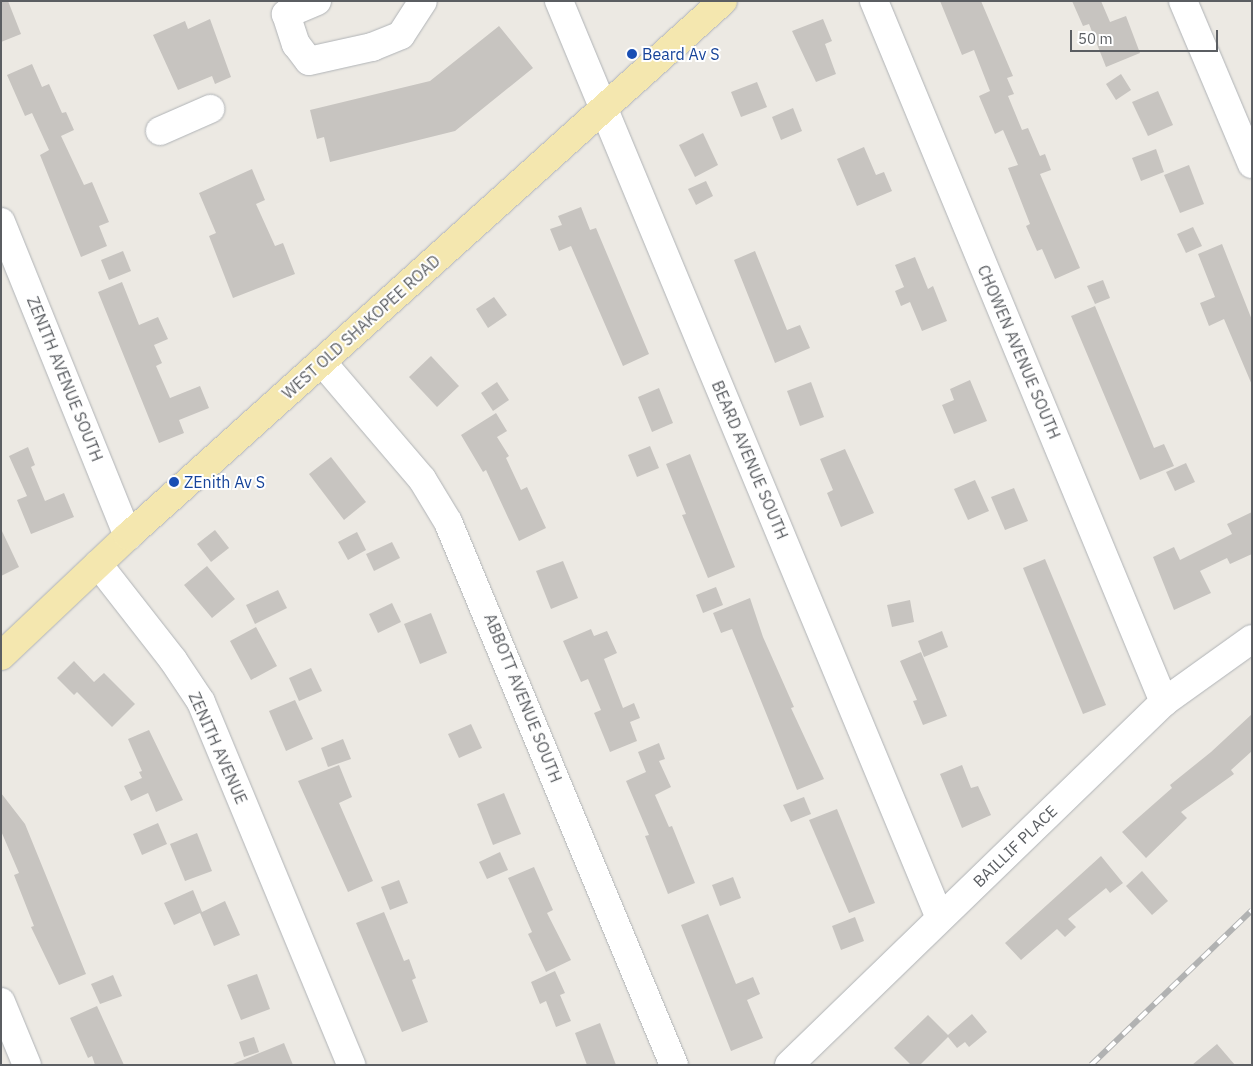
<!DOCTYPE html>
<html>
<head>
<meta charset="utf-8">
<style>
  body { margin:0 }
  #map { position:relative; width:1253px; height:1066px; overflow:hidden; background:#ece9e3; font-family:"IBM Plex Sans",sans-serif }
  div>[style] { position:absolute }
  .building>* { inset:0; background:#c7c4c0 }
  .roads { filter:drop-shadow(0 0 1px #b0b3b6) drop-shadow(0 0 1px #b0b3b6) }
  .minor>* { height:28px; margin:-14px; padding:0 14px; transform-origin:14px; border-radius:14px; background:#fff }
  .major>* { height:28px; margin:-14px; padding:0 14px; transform-origin:14px; border-radius:14px; background:#f4e7af }
  .rail>* { height:5.5px; margin-top:-2.75px; transform-origin:0; background:repeating-linear-gradient(90deg,#fff 0 11px,#b1b2b2 0 22px); box-sizing:border-box; border-block:1px solid #b1b2b2 }
  .dots>* { width:14px; height:14px; translate:-50% -50%; box-sizing:border-box; border:2px solid #fff; border-radius:50% }
  span { translate:-50% -50%; white-space:nowrap; text-align:center; line-height:1.15; -webkit-text-stroke:4px #fff; paint-order:stroke }
  .transit-label { font-size:16px; color:#164399 }
  .left { translate:0 -50%; text-align:left }
  .street-label { font-size:16px; color:#5b5e62 }
  .frame { position:absolute; inset:0; border:2px solid #5b5e62; pointer-events:none }
  .scale { position:absolute; left:1070px; top:30px; width:148px; height:22px; box-sizing:border-box; border:2px solid #5b5e62; border-top:0; padding-left:6px; font-size:15px; line-height:18px; white-space:nowrap; color:#5b5e62; -webkit-text-stroke:4px #fff; paint-order:stroke }
</style>
</head>
<body>
<div id="map">
  <div class="building">
    <div style="clip-path:polygon(1px 1px,8px 1px,21px 34px,1px 42px)"></div>
    <div style="clip-path:polygon(940px 1px,981px 1px,1013px 76px,1007px 78px,1014px 94px,1008px 96px,1022px 130px,1028px 128px,1040px 156px,1045px 154px,1051px 170px,1040px 174px,1080px 268px,1055px 279px,1042px 249px,1037px 251px,1026px 226px,1030px 224px,1008px 168px,1018px 165px,1003px 130px,995px 134px,979px 96px,990px 91px,974px 50px,962px 55px)"></div>
    <div style="clip-path:polygon(1072px 1px,1101px 1px,1110px 22px,1126px 16px,1140px 53px,1106px 67px,1089px 24px,1083px 26px)"></div>
    <div style="clip-path:polygon(210px 19px,231px 77px,215px 84px,212px 76px,178px 90px,153px 35px,185px 21px,188px 29px)"></div>
    <div style="clip-path:polygon(823px 19px,832px 41px,825px 44px,836px 74px,816px 82px,792px 31px)"></div>
    <div style="clip-path:polygon(499px 26px,533px 68px,455px 131px,330px 162px,324px 137px,317px 139px,310px 110px,430px 81px)"></div>
    <div style="clip-path:polygon(32px 64px,42px 87px,49px 84px,62px 113px,66px 112px,74px 130px,61px 136px,84px 185px,92px 182px,109px 222px,99px 226px,107px 246px,81px 257px,40px 155px,49px 150px,32px 113px,25px 116px,7px 75px)"></div>
    <div style="clip-path:polygon(1121px 74px,1131px 90px,1116px 100px,1106px 84px)"></div>
    <div style="clip-path:polygon(757px 82px,767px 107px,741px 117px,731px 92px)"></div>
    <div style="clip-path:polygon(1158px 91px,1173px 125px,1148px 136px,1132px 102px)"></div>
    <div style="clip-path:polygon(793px 108px,802px 131px,781px 140px,772px 117px)"></div>
    <div style="clip-path:polygon(703px 133px,718px 165px,695px 177px,679px 145px)"></div>
    <div style="clip-path:polygon(864px 147px,876px 175px,884px 172px,892px 191px,857px 206px,837px 159px)"></div>
    <div style="clip-path:polygon(1156px 149px,1164px 172px,1141px 181px,1132px 158px)"></div>
    <div style="clip-path:polygon(1189px 165px,1204px 204px,1180px 213px,1164px 175px)"></div>
    <div style="clip-path:polygon(252px 169px,265px 200px,256px 204px,275px 246px,283px 243px,295px 274px,233px 298px,209px 236px,216px 233px,199px 193px)"></div>
    <div style="clip-path:polygon(706px 181px,713px 196px,696px 205px,688px 189px)"></div>
    <div style="clip-path:polygon(581px 207px,590px 230px,596px 228px,649px 354px,623px 366px,571px 246px,559px 251px,550px 229px,562px 225px,558px 216px)"></div>
    <div style="clip-path:polygon(1193px 227px,1202px 246px,1186px 253px,1177px 234px)"></div>
    <div style="clip-path:polygon(1222px 244px,1252px 320px,1252px 385px,1224px 319px,1209px 326px,1200px 303px,1215px 297px,1198px 254px)"></div>
    <div style="clip-path:polygon(123px 251px,131px 271px,109px 280px,101px 260px)"></div>
    <div style="clip-path:polygon(755px 251px,787px 330px,800px 325px,810px 348px,775px 363px,734px 260px)"></div>
    <div style="clip-path:polygon(915px 257px,928px 289px,933px 286px,947px 321px,922px 331px,910px 302px,901px 306px,895px 291px,904px 287px,895px 265px)"></div>
    <div style="clip-path:polygon(1103px 280px,1110px 298px,1095px 304px,1087px 286px)"></div>
    <div style="clip-path:polygon(122px 282px,139px 325px,158px 317px,168px 339px,154px 345px,162px 363px,156px 366px,170px 398px,200px 386px,209px 408px,179px 420px,184px 433px,159px 443px,98px 292px)"></div>
    <div style="clip-path:polygon(494px 297px,507px 315px,488px 328px,476px 309px)"></div>
    <div style="clip-path:polygon(1095px 306px,1154px 448px,1164px 444px,1174px 466px,1140px 480px,1071px 316px)"></div>
    <div style="clip-path:polygon(431px 356px,459px 386px,437px 407px,409px 377px)"></div>
    <div style="clip-path:polygon(970px 380px,987px 421px,954px 434px,942px 405px,954px 400px,950px 389px)"></div>
    <div style="clip-path:polygon(497px 382px,509px 400px,493px 411px,481px 393px)"></div>
    <div style="clip-path:polygon(811px 382px,824px 417px,800px 426px,787px 391px)"></div>
    <div style="clip-path:polygon(659px 388px,673px 423px,652px 432px,638px 397px)"></div>
    <div style="clip-path:polygon(496px 413px,507px 431px,497px 437px,509px 456px,506px 458px,521px 490px,527px 487px,546px 528px,519px 541px,486px 470px,483px 472px,461px 435px)"></div>
    <div style="clip-path:polygon(650px 446px,659px 468px,637px 477px,628px 455px)"></div>
    <div style="clip-path:polygon(28px 447px,35px 465px,31px 467px,45px 501px,64px 493px,74px 517px,31px 534px,17px 500px,27px 496px,9px 456px)"></div>
    <div style="clip-path:polygon(845px 449px,874px 513px,841px 527px,827px 493px,833px 490px,820px 459px)"></div>
    <div style="clip-path:polygon(690px 454px,735px 567px,708px 578px,682px 515px,686px 514px,666px 464px)"></div>
    <div style="clip-path:polygon(331px 457px,366px 502px,344px 520px,309px 474px)"></div>
    <div style="clip-path:polygon(1186px 463px,1195px 482px,1175px 491px,1166px 472px)"></div>
    <div style="clip-path:polygon(975px 480px,989px 511px,968px 520px,954px 489px)"></div>
    <div style="clip-path:polygon(1014px 488px,1028px 521px,1005px 530px,991px 497px)"></div>
    <div style="clip-path:polygon(1252px 512px,1252px 554px,1230px 564px,1227px 558px,1200px 571px,1211px 593px,1174px 610px,1153px 557px,1174px 547px,1180px 560px,1232px 534px,1227px 524px)"></div>
    <div style="clip-path:polygon(1px 529px,19px 567px,1px 576px)"></div>
    <div style="clip-path:polygon(215px 530px,229px 548px,211px 562px,197px 544px)"></div>
    <div style="clip-path:polygon(357px 532px,366px 550px,348px 560px,338px 542px)"></div>
    <div style="clip-path:polygon(392px 542px,400px 558px,374px 571px,366px 554px)"></div>
    <div style="clip-path:polygon(1045px 559px,1106px 705px,1083px 714px,1023px 568px)"></div>
    <div style="clip-path:polygon(563px 561px,578px 598px,551px 609px,536px 571px)"></div>
    <div style="clip-path:polygon(207px 566px,235px 599px,212px 618px,184px 585px)"></div>
    <div style="clip-path:polygon(716px 587px,723px 605px,703px 613px,696px 595px)"></div>
    <div style="clip-path:polygon(278px 590px,287px 608px,255px 624px,246px 605px)"></div>
    <div style="clip-path:polygon(750px 598px,763px 637px,794px 707px,791px 708px,824px 779px,797px 790px,732px 629px,721px 633px,713px 613px)"></div>
    <div style="clip-path:polygon(910px 600px,914px 622px,892px 627px,887px 605px)"></div>
    <div style="clip-path:polygon(392px 603px,401px 622px,378px 633px,369px 614px)"></div>
    <div style="clip-path:polygon(431px 613px,447px 653px,420px 664px,404px 624px)"></div>
    <div style="clip-path:polygon(256px 627px,277px 666px,251px 680px,230px 641px)"></div>
    <div style="clip-path:polygon(591px 629px,594px 636px,607px 631px,617px 653px,604px 659px,623px 708px,634px 703px,640px 718px,630px 722px,637px 741px,610px 752px,594px 713px,601px 710px,588px 679px,581px 682px,563px 641px)"></div>
    <div style="clip-path:polygon(942px 631px,948px 647px,924px 657px,918px 641px)"></div>
    <div style="clip-path:polygon(921px 652px,947px 716px,923px 725px,913px 701px,917px 700px,900px 661px)"></div>
    <div style="clip-path:polygon(74px 661px,94px 682px,104px 673px,135px 704px,112px 727px,77px 692px,74px 695px,57px 678px)"></div>
    <div style="clip-path:polygon(311px 668px,322px 691px,299px 701px,289px 678px)"></div>
    <div style="clip-path:polygon(295px 700px,313px 739px,286px 751px,269px 711px)"></div>
    <div style="clip-path:polygon(1252px 714px,1252px 751px,1231px 770px,1234px 774px,1181px 812px,1187px 818px,1146px 858px,1122px 832px,1172px 788px,1170px 785px,1211px 752px)"></div>
    <div style="clip-path:polygon(471px 724px,482px 748px,459px 758px,448px 734px)"></div>
    <div style="clip-path:polygon(149px 730px,183px 800px,156px 812px,148px 793px,131px 801px,124px 786px,142px 778px,139px 772px,142px 771px,128px 739px)"></div>
    <div style="clip-path:polygon(343px 739px,351px 759px,328px 767px,321px 748px)"></div>
    <div style="clip-path:polygon(659px 743px,665px 759px,659px 761px,671px 787px,655px 795px,669px 827px,672px 826px,695px 883px,668px 894px,645px 836px,649px 835px,626px 781px,646px 772px,638px 752px)"></div>
    <div style="clip-path:polygon(339px 765px,352px 797px,339px 803px,373px 881px,348px 892px,298px 781px)"></div>
    <div style="clip-path:polygon(962px 765px,971px 788px,978px 786px,991px 815px,962px 828px,940px 774px)"></div>
    <div style="clip-path:polygon(1px 793px,25px 824px,86px 974px,59px 985px,31px 927px,34px 926px,14px 875px,19px 873px,1px 831px)"></div>
    <div style="clip-path:polygon(504px 793px,521px 834px,493px 845px,477px 804px)"></div>
    <div style="clip-path:polygon(804px 797px,811px 814px,791px 822px,783px 805px)"></div>
    <div style="clip-path:polygon(837px 809px,875px 903px,849px 913px,809px 820px)"></div>
    <div style="clip-path:polygon(158px 823px,167px 844px,142px 855px,133px 834px)"></div>
    <div style="clip-path:polygon(197px 833px,212px 871px,185px 881px,170px 844px)"></div>
    <div style="clip-path:polygon(500px 852px,508px 870px,487px 879px,479px 862px)"></div>
    <div style="clip-path:polygon(1101px 856px,1123px 883px,1110px 893px,1106px 888px,1068px 919px,1076px 927px,1065px 937px,1057px 929px,1021px 960px,1005px 943px)"></div>
    <div style="clip-path:polygon(534px 867px,553px 910px,547px 913px,571px 960px,546px 972px,528px 934px,532px 932px,508px 878px)"></div>
    <div style="clip-path:polygon(1142px 871px,1168px 901px,1152px 915px,1126px 886px)"></div>
    <div style="clip-path:polygon(733px 877px,741px 898px,720px 906px,712px 885px)"></div>
    <div style="clip-path:polygon(399px 880px,408px 903px,390px 910px,381px 887px)"></div>
    <div style="clip-path:polygon(193px 890px,202px 912px,225px 901px,240px 935px,214px 946px,200px 913px,174px 925px,164px 903px)"></div>
    <div style="clip-path:polygon(384px 912px,404px 961px,409px 959px,416px 978px,412px 980px,428px 1022px,402px 1032px,356px 923px)"></div>
    <div style="clip-path:polygon(708px 914px,736px 984px,753px 977px,760px 994px,747px 1000px,763px 1038px,731px 1051px,681px 925px)"></div>
    <div style="clip-path:polygon(855px 917px,864px 941px,841px 950px,832px 926px)"></div>
    <div style="clip-path:polygon(555px 971px,565px 993px,560px 995px,571px 1021px,556px 1027px,546px 1001px,540px 1004px,531px 982px)"></div>
    <div style="clip-path:polygon(257px 974px,270px 1009px,241px 1020px,227px 985px)"></div>
    <div style="clip-path:polygon(113px 975px,122px 996px,100px 1004px,91px 984px)"></div>
    <div style="clip-path:polygon(97px 1006px,124px 1065px,95px 1065px,92px 1056px,88px 1058px,70px 1018px)"></div>
    <div style="clip-path:polygon(972px 1014px,987px 1032px,969px 1047px,965px 1042px,957px 1048px,948px 1037px,920px 1065px,911px 1065px,894px 1048px,928px 1015px,948px 1035px)"></div>
    <div style="clip-path:polygon(600px 1023px,616px 1065px,587px 1065px,575px 1033px)"></div>
    <div style="clip-path:polygon(254px 1037px,259px 1052px,244px 1057px,239px 1042px)"></div>
    <div style="clip-path:polygon(284px 1043px,293px 1065px,233px 1065px,233px 1064px)"></div>
    <div style="clip-path:polygon(1217px 1044px,1235px 1065px,1192px 1065px)"></div>
  </div>
  <div class="roads">
    <div class="minor">
      <div style="left:317px;top:1px;width:34px;rotate:157deg"></div>
      <div style="left:286px;top:14px;width:32px;rotate:72deg"></div>
      <div style="left:296px;top:44px;width:21px;rotate:53deg"></div>
      <div style="left:309px;top:61px;width:65px;rotate:-12.5deg"></div>
      <div style="left:372px;top:47px;width:31px;rotate:-22deg"></div>
      <div style="left:401px;top:35px;width:40px;rotate:-57.1deg"></div>
      <div style="left:559px;top:1px;width:993px;rotate:67.44deg"></div>
      <div style="left:874px;top:1px;width:759px;rotate:67.53deg"></div>
      <div style="left:1183px;top:1px;width:177px;rotate:67.1deg"></div>
      <div style="left:160px;top:131px;width:55px;rotate:-23.7deg"></div>
      <div style="left:1px;top:222px;width:339px;rotate:68deg"></div>
      <div style="left:322px;top:362px;width:154px;rotate:49.5deg"></div>
      <div style="left:422px;top:479px;width:50px;rotate:58.8deg"></div>
      <div style="left:448px;top:522px;width:588px;rotate:67.4deg"></div>
      <div style="left:98px;top:564px;width:122px;rotate:52deg"></div>
      <div style="left:173px;top:660px;width:50px;rotate:56.3deg"></div>
      <div style="left:201px;top:702px;width:393px;rotate:67.5deg"></div>
      <div style="left:1px;top:1002px;width:68px;rotate:67.6deg"></div>
      <div style="left:789px;top:1065px;width:522px;rotate:-44.07deg"></div>
      <div style="left:1164px;top:702px;width:108px;rotate:-35.6deg"></div>
    </div>
    <div class="major">
      <div style="left:1px;top:656px;width:175px;rotate:-43.4deg"></div>
      <div style="left:128px;top:536px;width:800px;rotate:-41.96deg"></div>
    </div>
  </div>
  <div class="rail">
    <div style="left:1091px;top:1065px;width:223px;rotate:-43.9deg"></div>
  </div>
  <div class="dots">
    <div style="left:632px;top:54px;background:#1a4fb4"></div>
    <div style="left:174px;top:482px;background:#1a4fb4"></div>
  </div>
  <div class="transit-label">
    <span class="left" style="left:642px;top:54px">Beard Av S</span>
    <span class="left" style="left:184px;top:482px">ZEnith Av S</span>
  </div>
  <div class="street-label">
    <span style="left:361px;top:327px;rotate:-42deg">WEST OLD SHAKOPEE ROAD</span>
    <span style="left:1019px;top:352px;rotate:67deg">CHOWEN AVENUE SOUTH</span>
    <span style="left:65px;top:379px;rotate:68deg">ZENITH AVENUE SOUTH</span>
    <span style="left:750px;top:460px;rotate:67deg">BEARD AVENUE SOUTH</span>
    <span style="left:523px;top:698px;rotate:68deg">ABBOTT AVENUE SOUTH</span>
    <span style="left:218px;top:748px;rotate:66deg">ZENITH AVENUE</span>
    <span style="left:1015px;top:846px;rotate:-44deg">BAILLIF PLACE</span>
  </div>
  <div class="frame"></div>
  <div class="scale">50 m</div>
</div>
</body>
</html>
